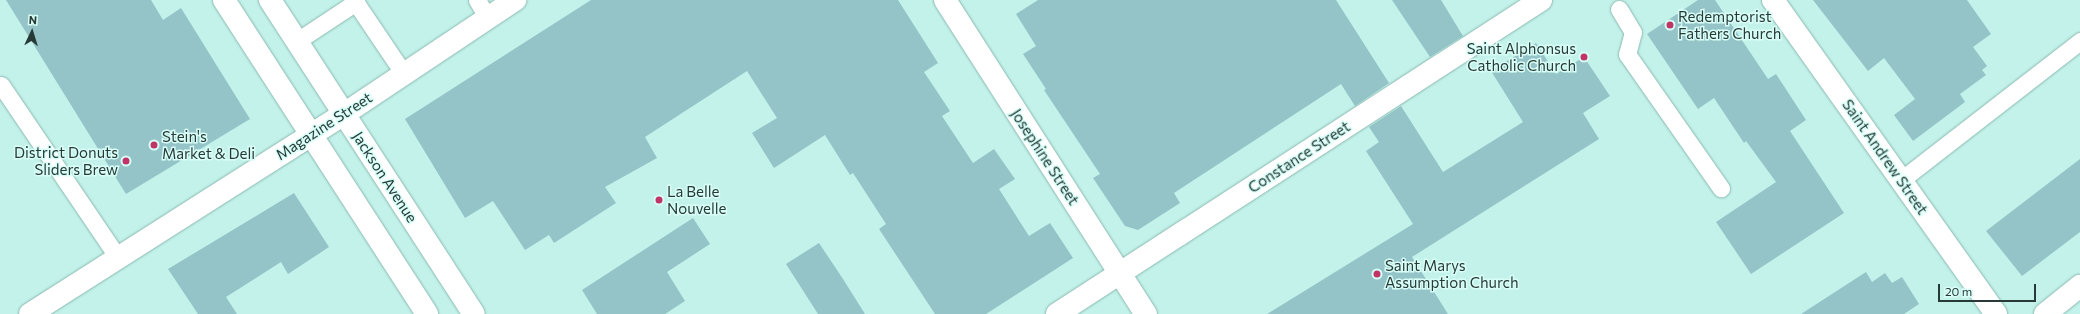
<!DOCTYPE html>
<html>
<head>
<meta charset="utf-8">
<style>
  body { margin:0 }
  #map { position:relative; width:2080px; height:314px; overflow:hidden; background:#c3f2ea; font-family:Commissioner,sans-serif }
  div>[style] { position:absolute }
  .building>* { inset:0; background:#94c4c8 }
  .roads { filter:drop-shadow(0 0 1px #8bb9b1) drop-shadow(0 0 1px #8bb9b1) }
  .service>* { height:17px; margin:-8.5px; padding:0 8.5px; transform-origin:8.5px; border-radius:8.5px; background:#fff }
  .minor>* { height:22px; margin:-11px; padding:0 11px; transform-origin:11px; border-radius:11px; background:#fff }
  .tertiary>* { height:22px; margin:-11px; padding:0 11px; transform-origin:11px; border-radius:11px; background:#fff }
  .dots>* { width:11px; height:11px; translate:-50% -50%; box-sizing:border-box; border:2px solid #d8fef7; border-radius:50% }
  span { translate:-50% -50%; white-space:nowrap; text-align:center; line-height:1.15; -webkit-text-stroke:3px #d8fef7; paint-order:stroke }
  .poi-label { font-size:15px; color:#273a37 }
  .left { translate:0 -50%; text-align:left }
  .right { translate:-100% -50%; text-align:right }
  .street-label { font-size:15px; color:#273a37 }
  .north { position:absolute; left:12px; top:12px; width:40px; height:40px; -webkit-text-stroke:3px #d8fef7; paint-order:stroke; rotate:4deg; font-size:11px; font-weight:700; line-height:16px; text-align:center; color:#273a37 }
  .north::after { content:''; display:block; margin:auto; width:14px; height:18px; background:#273a37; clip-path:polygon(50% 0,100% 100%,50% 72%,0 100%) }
  .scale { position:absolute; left:1938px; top:284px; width:98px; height:18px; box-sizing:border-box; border:2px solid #273a37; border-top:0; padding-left:5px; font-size:12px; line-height:14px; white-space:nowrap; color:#273a37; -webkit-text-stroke:3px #d8fef7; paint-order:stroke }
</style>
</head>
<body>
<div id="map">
  <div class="building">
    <div style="clip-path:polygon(6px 0,151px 0,163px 20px,181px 8px,250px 119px,126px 194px)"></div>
    <div style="clip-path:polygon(591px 0,898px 0,938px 63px,924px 72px,950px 111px,942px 116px,973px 163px,994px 149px,1015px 179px,999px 189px,1029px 236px,1050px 223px,1073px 258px,986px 314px,935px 314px,879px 229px,886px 224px,853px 173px,850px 175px,825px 135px,774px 168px,752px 133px,777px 118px,747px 71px,645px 137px,657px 158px,605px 187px,616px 203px,554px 243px,549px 235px,525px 250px,493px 201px,465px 218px,405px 119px)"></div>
    <div style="clip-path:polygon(1038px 0,1336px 0,1389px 83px,1355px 106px,1341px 84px,1174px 193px,1180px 203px,1138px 230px,1125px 226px,1093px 178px,1100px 174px,1044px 90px,1046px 89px,1023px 54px,1036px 46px,1016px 14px)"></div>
    <div style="clip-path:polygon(1392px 0,1441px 0,1463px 36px,1430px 57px)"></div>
    <div style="clip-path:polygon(1698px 0,1715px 0,1768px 79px,1776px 74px,1806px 120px,1790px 131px,1844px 213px,1751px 274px,1716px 222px,1776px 182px,1746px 141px,1744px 143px,1714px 98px,1698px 109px,1647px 34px)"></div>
    <div style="clip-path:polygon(1813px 0,1967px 0,1991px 34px,1973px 47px,1987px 66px,1982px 70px,1986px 75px,1960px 94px,1965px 102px,1913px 141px,1894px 115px,1915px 99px,1884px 58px,1868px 71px)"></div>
    <div style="clip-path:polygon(1536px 43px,1556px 74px,1584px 57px,1610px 96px,1583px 113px,1599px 139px,1412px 257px,1448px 314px,1267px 314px,1413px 224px,1366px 151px,1379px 142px,1369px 127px,1401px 106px,1443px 172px,1523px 122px,1491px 71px)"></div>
    <div style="clip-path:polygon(2080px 159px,2080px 232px,2022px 276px,1986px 231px)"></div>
    <div style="clip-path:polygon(294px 193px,329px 247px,288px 274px,281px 262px,226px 297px,237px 314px,198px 314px,168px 269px)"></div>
    <div style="clip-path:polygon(693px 218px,710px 244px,667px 272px,685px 301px,665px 314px,597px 314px,582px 290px)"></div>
    <div style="clip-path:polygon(819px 243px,843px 279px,865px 314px,818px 314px,786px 264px)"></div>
    <div style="clip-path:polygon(1866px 272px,1872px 282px,1885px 273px,1892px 283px,1902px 277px,1919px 304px,1904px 314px,1801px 314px)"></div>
  </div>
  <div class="roads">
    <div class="service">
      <div style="left:354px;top:0;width:89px;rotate:56deg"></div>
      <div style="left:477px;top:0;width:21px;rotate:59deg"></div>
      <div style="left:1619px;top:9px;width:27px;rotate:59deg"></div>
      <div style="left:1633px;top:32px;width:23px;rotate:105deg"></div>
      <div style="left:1627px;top:54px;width:164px;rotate:55deg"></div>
      <div style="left:297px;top:41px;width:71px;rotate:-33.5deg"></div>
      <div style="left:1px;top:85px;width:209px;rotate:55.9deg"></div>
      <div style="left:1901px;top:180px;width:227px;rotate:-37.8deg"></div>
    </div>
    <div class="minor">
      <div style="left:945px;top:0;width:373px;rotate:57.4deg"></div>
      <div style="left:1773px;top:0;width:385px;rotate:54.6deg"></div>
      <div style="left:1057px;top:314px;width:577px;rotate:-32.97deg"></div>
      <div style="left:2045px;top:314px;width:45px;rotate:-38.7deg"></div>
    </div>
    <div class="tertiary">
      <div style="left:224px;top:0;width:374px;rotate:57.1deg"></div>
      <div style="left:270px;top:0;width:374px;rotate:57deg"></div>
      <div style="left:30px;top:314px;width:372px;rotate:-32.5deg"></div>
      <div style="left:344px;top:114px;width:206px;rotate:-33.7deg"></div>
    </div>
  </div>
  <div class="dots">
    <div style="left:1670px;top:25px;background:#c13467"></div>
    <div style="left:1584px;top:57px;background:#c13467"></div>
    <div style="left:154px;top:145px;background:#c13467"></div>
    <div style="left:126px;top:161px;background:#c13467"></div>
    <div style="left:659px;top:200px;background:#c13467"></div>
    <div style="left:1377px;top:274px;background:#c13467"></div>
  </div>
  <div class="poi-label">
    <span class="left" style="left:1678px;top:25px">Redemptorist<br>Fathers Church</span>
    <span class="right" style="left:1576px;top:57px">Saint Alphonsus<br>Catholic Church</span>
    <span class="left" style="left:162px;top:145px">Stein's<br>Market &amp; Deli</span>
    <span class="right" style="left:118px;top:161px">District Donuts<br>Sliders Brew</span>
    <span class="left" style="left:667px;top:200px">La Belle<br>Nouvelle</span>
    <span class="left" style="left:1385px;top:274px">Saint Marys<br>Assumption Church</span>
  </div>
  <div class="street-label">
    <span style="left:324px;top:126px;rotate:-33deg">Magazine Street</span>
    <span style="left:1045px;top:157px;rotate:57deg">Josephine Street</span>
    <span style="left:1299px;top:157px;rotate:-33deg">Constance Street</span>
    <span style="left:1885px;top:157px;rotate:55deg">Saint Andrew Street</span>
    <span style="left:385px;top:177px;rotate:57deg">Jackson Avenue</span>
  </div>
  <div class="north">N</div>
  <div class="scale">20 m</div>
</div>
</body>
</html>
